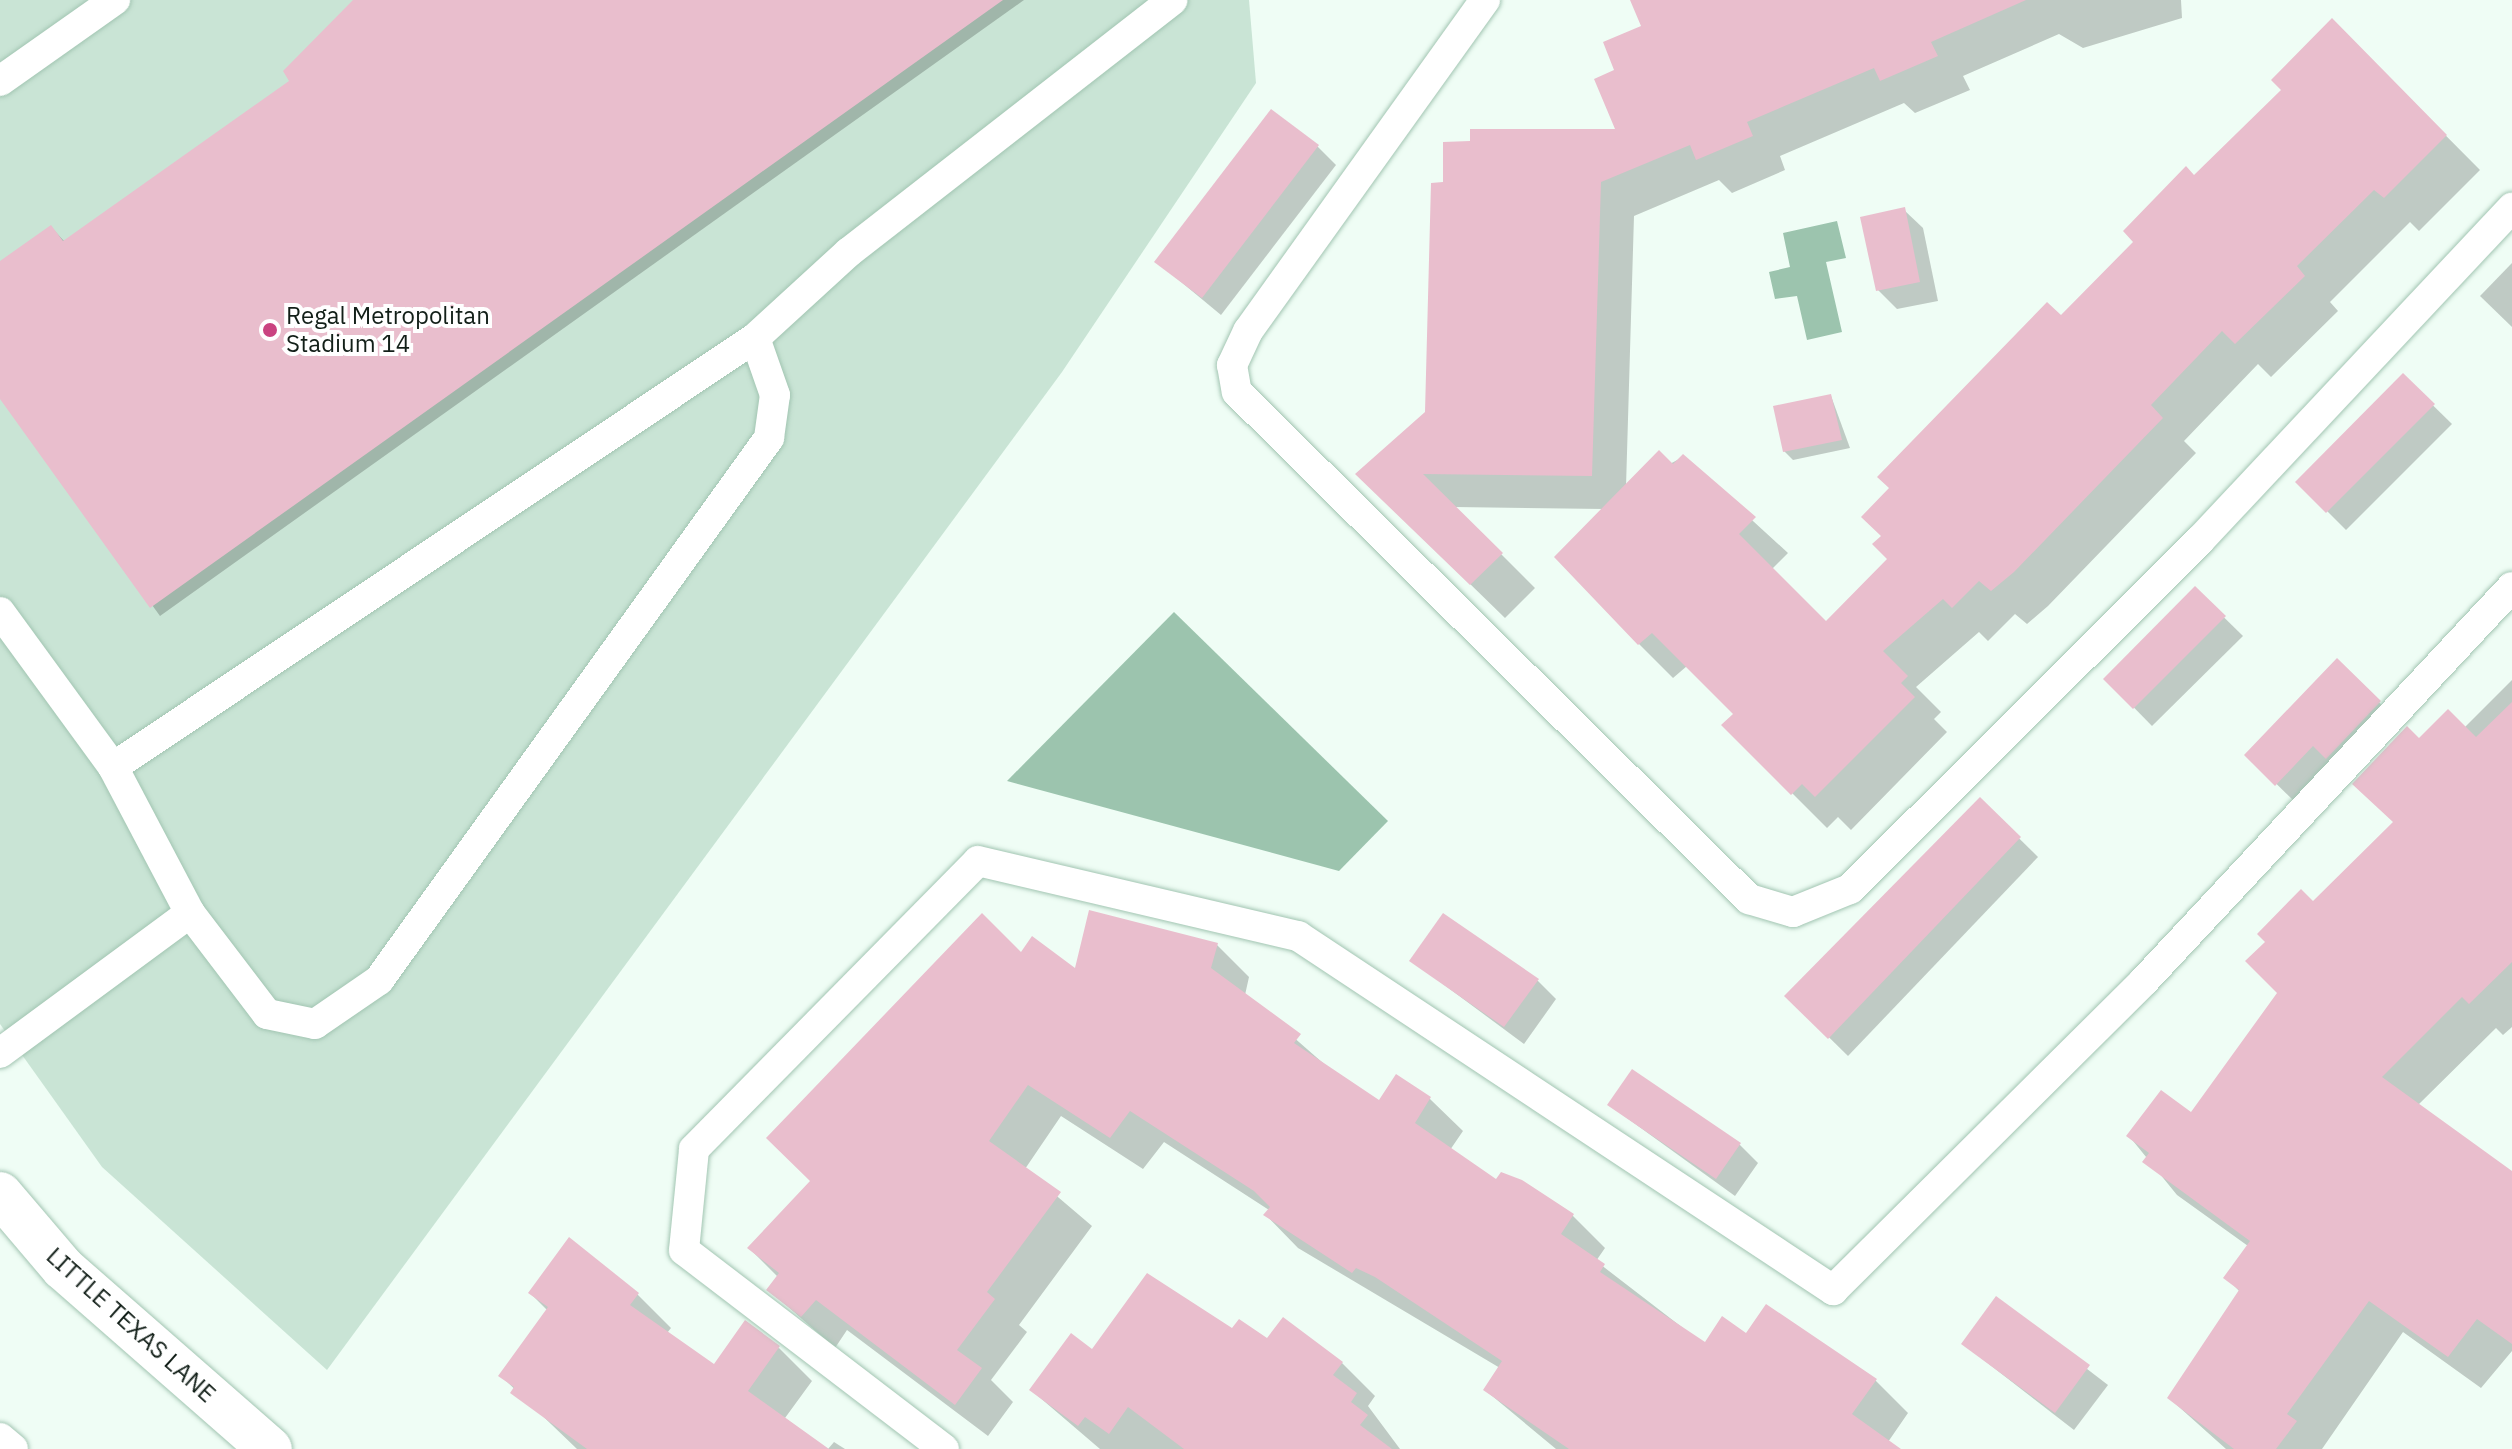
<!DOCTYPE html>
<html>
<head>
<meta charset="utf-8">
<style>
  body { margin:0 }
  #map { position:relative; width:2512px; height:1449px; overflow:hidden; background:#effdf5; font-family:"IBM Plex Sans",sans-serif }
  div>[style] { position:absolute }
  .green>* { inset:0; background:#c9e4d5 }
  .water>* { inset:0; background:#9cc4ae }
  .shadow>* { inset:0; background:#0003 }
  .building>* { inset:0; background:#e9becd }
  .roads { filter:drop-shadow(0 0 2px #a2c5b2) drop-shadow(0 0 2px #a2c5b2) }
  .service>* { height:30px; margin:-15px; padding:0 15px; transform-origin:15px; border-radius:15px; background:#fff }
  .minor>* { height:44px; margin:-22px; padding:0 22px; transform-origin:22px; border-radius:22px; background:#fff }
  .dots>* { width:22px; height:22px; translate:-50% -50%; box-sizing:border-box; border:4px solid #fff; border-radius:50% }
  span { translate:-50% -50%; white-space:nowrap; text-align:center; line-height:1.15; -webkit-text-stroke:8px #fff; paint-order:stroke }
  .poi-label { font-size:24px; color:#121f18 }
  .left { translate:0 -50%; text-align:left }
  .street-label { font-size:24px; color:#121f18 }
</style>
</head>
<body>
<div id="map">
  <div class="green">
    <div style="clip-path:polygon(0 0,1249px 0,1256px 83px,1062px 372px,327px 1370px,102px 1167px,0 1024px)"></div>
  </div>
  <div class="water">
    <div style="clip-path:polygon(1837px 221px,1846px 258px,1826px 262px,1842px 332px,1807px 340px,1797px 296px,1775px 299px,1769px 272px,1790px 267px,1783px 233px)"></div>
    <div style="clip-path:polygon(1174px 612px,1388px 821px,1339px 871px,1007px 781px)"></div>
  </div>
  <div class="shadow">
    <div style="clip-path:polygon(357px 0,1024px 0,160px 616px,0 395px,0 264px,51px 227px,65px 242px,292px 81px)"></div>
    <div style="clip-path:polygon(1659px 0,2181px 0,2182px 18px,2083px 48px,2059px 34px,1963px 76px,1970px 90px,1915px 113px,1904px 103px,1780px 156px,1785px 170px,1732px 193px,1719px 180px,1634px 216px,1626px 487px,1683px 457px,1788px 553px,1772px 569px,1826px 624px,1890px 560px,2061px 318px,2284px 90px,2332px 21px,2480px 170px,2419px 231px,2410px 222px,2330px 302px,2338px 311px,2271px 377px,2258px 364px,2184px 441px,2196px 453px,2048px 606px,2027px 624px,2015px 614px,1988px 641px,1979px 632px,1916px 687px,1941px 712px,1934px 719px,1947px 732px,1851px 830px,1838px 817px,1827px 828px,1724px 725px,1736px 714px,1687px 666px,1673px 678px,1639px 644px,1604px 509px,1454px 507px,1535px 588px,1505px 618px,1391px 507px,1427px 413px,1445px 184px,1618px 131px,1617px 71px)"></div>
    <div style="clip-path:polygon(1317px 146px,1336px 165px,1221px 315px,1157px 262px)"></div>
    <div style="clip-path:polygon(1904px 210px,1923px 228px,1938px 301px,1897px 309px,1878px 290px)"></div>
    <div style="clip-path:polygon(2512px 263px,2512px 327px,2480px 296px)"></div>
    <div style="clip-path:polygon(2403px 376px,2452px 424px,2346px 530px,2298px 482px)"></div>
    <div style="clip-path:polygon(1831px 396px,1850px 448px,1793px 460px,1784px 451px)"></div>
    <div style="clip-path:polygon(2195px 589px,2243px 636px,2152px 726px,2106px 679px)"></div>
    <div style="clip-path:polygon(2337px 661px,2398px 721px,2295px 802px,2247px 755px)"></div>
    <div style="clip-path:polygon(2512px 680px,2512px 1027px,2503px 1035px,2496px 1028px,2418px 1105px,2512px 1174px,2512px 1351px,2481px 1388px,2403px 1332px,2322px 1449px,2226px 1449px,2169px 1398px,2240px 1292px,2226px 1277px,2248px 1246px,2177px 1195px,2129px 1136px,2191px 1114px,2280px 993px,2313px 904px,2395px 823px,2419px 741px,2464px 728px)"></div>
    <div style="clip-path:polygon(1980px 800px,2038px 857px,1848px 1056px,1787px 996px)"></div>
    <div style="clip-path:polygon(1217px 945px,1249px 977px,1245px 995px,1331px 1070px,1380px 1102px,1397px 1076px,1430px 1099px,1463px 1131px,1450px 1150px,1497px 1182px,1572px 1215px,1605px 1248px,1596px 1261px,1705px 1345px,1746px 1336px,1875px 1380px,1908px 1413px,1888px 1442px,1897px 1449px,1556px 1449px,1485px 1390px,1500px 1368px,1298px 1248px,1266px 1215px,1269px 1210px,1164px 1142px,1143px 1169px,1061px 1116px,1025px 1169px,1092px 1226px,1019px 1325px,1027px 1332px,991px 1380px,1013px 1402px,988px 1436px,847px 1330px,835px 1348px,769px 1290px,778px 1277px,749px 1248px,1021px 955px,1076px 971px)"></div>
    <div style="clip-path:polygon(1412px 961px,1538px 981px,1556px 999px,1524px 1044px)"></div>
    <div style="clip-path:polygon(1609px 1105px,1740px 1145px,1758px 1163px,1735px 1196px)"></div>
    <div style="clip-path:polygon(530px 1293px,637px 1294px,671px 1328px,667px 1333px,714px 1366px,779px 1348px,812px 1381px,785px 1418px,826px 1449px,577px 1449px,501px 1376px,548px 1311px)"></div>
    <div style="clip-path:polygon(1996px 1299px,2108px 1385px,2074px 1430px,1963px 1344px)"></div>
    <div style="clip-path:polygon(1232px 1331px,1342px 1363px,1375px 1396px,1368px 1406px,1400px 1449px,1100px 1449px,1031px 1390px,1093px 1351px)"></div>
    <div style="clip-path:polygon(834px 1442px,845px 1449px,828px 1449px)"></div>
  </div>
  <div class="building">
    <div style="clip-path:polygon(353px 0,1003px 0,150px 608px,0 399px,0 261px,51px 225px,63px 241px,289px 81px,283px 71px)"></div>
    <div style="clip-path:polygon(1630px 0,2026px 0,1931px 42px,1938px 56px,1880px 81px,1874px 68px,1747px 122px,1753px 136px,1696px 160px,1690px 145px,1601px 182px,1592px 476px,1423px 474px,1503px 553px,1470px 585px,1355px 474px,1425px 412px,1431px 183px,1443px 182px,1443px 142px,1470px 141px,1470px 129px,1615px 129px,1594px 79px,1614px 70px,1603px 42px,1641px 26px)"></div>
    <div style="clip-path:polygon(2332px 18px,2447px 135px,2384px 198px,2374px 190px,2297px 266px,2305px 276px,2235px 344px,2222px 331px,2151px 405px,2163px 418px,2014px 572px,1991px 591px,1979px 581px,1952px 608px,1943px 599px,1883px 651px,1908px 676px,1901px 683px,1915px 697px,1815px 797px,1802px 784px,1791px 795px,1721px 725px,1733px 714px,1652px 633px,1638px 645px,1554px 557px,1659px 450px,1673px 464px,1683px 454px,1756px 517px,1739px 534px,1826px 621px,1887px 559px,1872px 544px,1881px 536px,1861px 517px,1889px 488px,1877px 477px,2047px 302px,2061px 315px,2133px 242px,2123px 231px,2186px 166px,2194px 175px,2281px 90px,2271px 80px)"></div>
    <div style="clip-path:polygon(1271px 109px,1319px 145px,1202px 298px,1154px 262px)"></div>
    <div style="clip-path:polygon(1905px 207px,1920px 282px,1876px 291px,1860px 217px)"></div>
    <div style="clip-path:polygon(2403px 373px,2435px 404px,2326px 513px,2295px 482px)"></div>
    <div style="clip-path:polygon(1831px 394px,1842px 440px,1783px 452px,1773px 406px)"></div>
    <div style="clip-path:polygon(2195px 586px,2226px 616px,2133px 709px,2103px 679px)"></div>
    <div style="clip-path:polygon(2337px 658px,2381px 701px,2326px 759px,2313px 746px,2275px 786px,2244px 755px)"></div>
    <div style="clip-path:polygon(2512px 702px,2512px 962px,2469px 1004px,2462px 997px,2382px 1077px,2512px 1171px,2512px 1344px,2477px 1319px,2448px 1357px,2369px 1301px,2287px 1414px,2297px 1421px,2276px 1449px,2234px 1449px,2167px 1398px,2239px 1290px,2223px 1278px,2250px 1241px,2142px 1162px,2149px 1153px,2126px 1136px,2161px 1090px,2191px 1112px,2277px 993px,2245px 961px,2265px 942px,2257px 934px,2301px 889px,2313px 901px,2393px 822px,2352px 784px,2407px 726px,2419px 738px,2448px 709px,2476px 737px)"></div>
    <div style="clip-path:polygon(1980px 797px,2021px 837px,1828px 1039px,1784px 996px)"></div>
    <div style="clip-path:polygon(1089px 910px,1218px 943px,1211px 968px,1301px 1034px,1294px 1043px,1379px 1100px,1396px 1074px,1431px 1097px,1415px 1123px,1496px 1179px,1501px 1172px,1522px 1180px,1574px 1214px,1561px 1234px,1605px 1264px,1600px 1272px,1705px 1342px,1722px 1316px,1746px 1333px,1766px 1304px,1877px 1379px,1852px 1414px,1901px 1449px,1569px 1449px,1483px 1390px,1502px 1361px,1375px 1277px,1356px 1268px,1352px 1273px,1263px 1215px,1270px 1207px,1254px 1191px,1130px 1111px,1110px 1138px,1028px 1085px,989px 1141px,1061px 1192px,987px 1292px,995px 1299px,957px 1350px,982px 1368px,955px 1405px,816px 1300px,801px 1317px,766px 1290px,779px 1273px,747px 1248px,810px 1181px,766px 1138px,982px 913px,1021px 952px,1032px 936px,1075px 968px)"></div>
    <div style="clip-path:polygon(1443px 913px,1539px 979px,1504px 1027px,1409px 961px)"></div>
    <div style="clip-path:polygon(1632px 1069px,1741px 1143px,1716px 1179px,1607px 1105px)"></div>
    <div style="clip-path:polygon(569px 1237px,639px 1293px,630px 1305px,714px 1364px,745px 1320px,780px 1346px,748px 1391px,829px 1449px,587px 1449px,510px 1393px,514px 1387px,498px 1376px,548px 1307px,528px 1293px)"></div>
    <div style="clip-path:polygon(1147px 1273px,1232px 1328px,1239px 1319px,1267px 1338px,1283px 1317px,1343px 1362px,1333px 1375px,1357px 1393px,1351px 1402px,1368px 1415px,1360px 1425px,1392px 1449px,1184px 1449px,1128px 1407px,1109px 1434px,1085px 1417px,1078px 1426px,1029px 1390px,1071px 1333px,1092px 1349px)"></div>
    <div style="clip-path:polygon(1996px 1296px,2090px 1365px,2055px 1413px,1961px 1344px)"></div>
  </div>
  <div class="roads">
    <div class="service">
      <div style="left:1485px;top:0;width:407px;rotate:125.6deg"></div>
      <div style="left:1248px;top:331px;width:38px;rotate:115deg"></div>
      <div style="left:1232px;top:365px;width:27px;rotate:80deg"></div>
      <div style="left:1237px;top:392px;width:721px;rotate:44.72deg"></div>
      <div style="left:1749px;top:899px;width:46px;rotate:16.5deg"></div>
      <div style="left:1793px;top:912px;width:61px;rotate:-22deg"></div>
      <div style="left:1850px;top:889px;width:494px;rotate:-44.9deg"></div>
      <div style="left:2200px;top:540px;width:456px;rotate:-46.8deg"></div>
      <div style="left:0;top:81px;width:141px;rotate:-35.2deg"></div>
      <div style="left:0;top:612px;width:192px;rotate:53.9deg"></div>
      <div style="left:113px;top:767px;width:772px;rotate:-33.75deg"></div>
      <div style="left:113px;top:767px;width:165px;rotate:62.2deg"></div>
      <div style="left:0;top:1053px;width:236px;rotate:-36.4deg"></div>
      <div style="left:190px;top:913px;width:127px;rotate:52.7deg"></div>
      <div style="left:267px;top:1014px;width:49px;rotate:11.8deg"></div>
      <div style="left:315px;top:1024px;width:78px;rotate:-34.5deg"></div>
      <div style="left:379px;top:980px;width:668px;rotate:-54.26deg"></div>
      <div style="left:769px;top:438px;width:43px;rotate:-82.1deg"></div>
      <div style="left:775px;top:395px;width:60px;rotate:-109.3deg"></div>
      <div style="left:755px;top:338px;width:127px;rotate:-42.5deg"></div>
      <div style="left:849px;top:252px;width:410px;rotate:-37.9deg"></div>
      <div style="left:0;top:1438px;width:17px;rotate:40deg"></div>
      <div style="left:944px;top:1449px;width:327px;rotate:-142.6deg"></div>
      <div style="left:684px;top:1250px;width:101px;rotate:-84.3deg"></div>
      <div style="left:694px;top:1149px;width:404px;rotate:-45.4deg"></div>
      <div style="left:978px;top:861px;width:329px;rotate:13.2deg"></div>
      <div style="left:1298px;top:936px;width:642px;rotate:33.49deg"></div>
      <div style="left:1833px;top:1290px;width:438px;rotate:-44.8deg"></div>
      <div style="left:2144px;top:981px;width:539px;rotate:-46.95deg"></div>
    </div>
    <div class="minor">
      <div style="left:0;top:1194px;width:97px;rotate:49.6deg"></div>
      <div style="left:63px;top:1268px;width:275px;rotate:41.2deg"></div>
    </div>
  </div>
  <div class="dots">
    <div style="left:270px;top:330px;background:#ca4381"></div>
  </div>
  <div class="poi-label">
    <span class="left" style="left:286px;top:330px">Regal Metropolitan<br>Stadium 14</span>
  </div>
  <div class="street-label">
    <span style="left:131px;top:1325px;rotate:42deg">LITTLE TEXAS LANE</span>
  </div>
</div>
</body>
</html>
